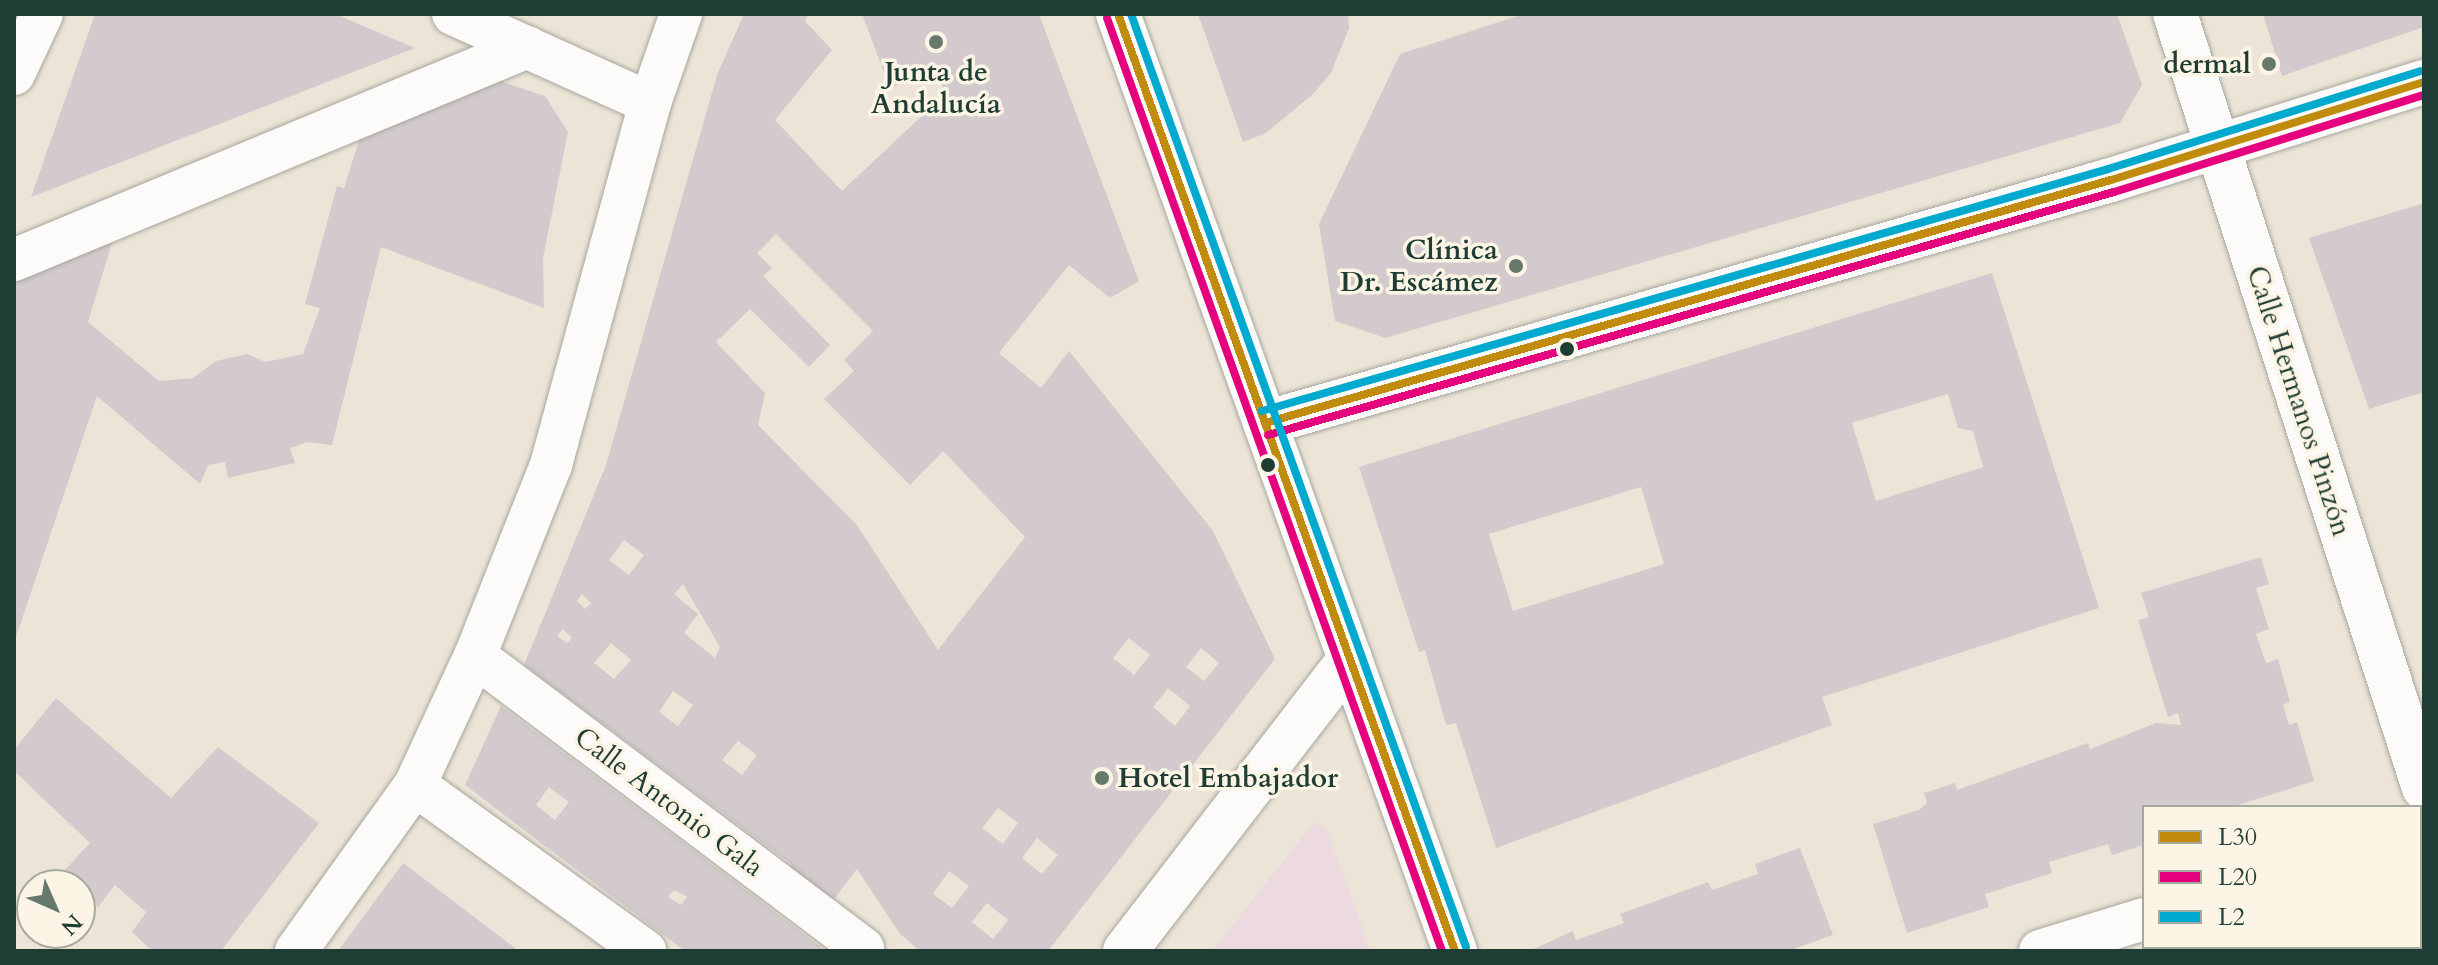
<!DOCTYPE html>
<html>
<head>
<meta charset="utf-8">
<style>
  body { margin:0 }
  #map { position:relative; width:2438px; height:965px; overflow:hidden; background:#ece5d7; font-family:Cardo,serif }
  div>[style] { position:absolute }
  .built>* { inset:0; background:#eddae1 }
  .building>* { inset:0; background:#d3cacd }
  .roads { filter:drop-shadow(0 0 2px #a7a79e) drop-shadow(0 0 2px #a7a79e) }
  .street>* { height:42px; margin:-21px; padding:0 21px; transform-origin:21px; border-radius:21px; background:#fcfbf9 }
  .secondary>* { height:44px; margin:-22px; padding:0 22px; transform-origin:22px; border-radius:22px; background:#fcfbf9 }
  .primary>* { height:44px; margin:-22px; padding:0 22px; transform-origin:22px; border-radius:22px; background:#fcfbf9 }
  .bus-1>* { height:8px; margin:-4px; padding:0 4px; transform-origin:4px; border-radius:4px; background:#c18c0d }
  .bus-2>* { height:8px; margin:-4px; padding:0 4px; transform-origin:4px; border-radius:4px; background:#e5007d }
  .bus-3>* { height:8px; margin:-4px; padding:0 4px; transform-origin:4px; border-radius:4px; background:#00a9ce }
  .dots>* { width:22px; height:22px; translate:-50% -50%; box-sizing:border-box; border:4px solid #fcf5e5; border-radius:50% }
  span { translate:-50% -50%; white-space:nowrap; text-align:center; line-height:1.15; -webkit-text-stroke:7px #fcf5e5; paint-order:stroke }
  .poi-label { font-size:28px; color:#1f3d34; font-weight:700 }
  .right { translate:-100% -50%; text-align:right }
  .left { translate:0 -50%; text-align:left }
  .street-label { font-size:28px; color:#1f3d34 }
  .frame { position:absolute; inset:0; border:16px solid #1f3d34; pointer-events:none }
  .legend { position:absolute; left:2142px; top:805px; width:280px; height:144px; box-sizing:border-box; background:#fcf5e5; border:2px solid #a4ab9e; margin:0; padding:10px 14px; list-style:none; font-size:24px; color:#1f3d34 }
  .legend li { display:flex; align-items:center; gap:16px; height:40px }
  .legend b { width:40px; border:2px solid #a4ab9e }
  .north { position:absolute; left:16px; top:869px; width:80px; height:80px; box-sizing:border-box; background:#fcf5e5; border:2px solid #a4ab9e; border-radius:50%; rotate:135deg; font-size:22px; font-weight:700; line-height:32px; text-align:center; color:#1f3d34 }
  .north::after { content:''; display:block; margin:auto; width:28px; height:36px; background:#67786d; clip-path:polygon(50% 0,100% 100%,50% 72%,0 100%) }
</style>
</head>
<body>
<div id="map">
  <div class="built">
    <div style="clip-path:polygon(1314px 822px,1327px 829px,1371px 951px,1212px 951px)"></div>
  </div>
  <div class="building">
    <div style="clip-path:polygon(95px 14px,335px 14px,415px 48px,31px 197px)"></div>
    <div style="clip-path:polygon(evenodd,744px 14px,809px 14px,805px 21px,832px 50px,775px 120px,842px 191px,945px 94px,936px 70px,890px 88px,862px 14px,1039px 14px,1139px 281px,1110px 298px,1069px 265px,999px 353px,1041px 388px,1069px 351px,1213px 531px,1275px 659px,1048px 951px,920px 951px,900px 934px,857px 869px,830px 904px,786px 870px,791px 864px,524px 665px,606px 465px,717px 75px,744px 14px,776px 234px,873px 331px,844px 360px,854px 371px,824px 399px,910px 485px,943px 451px,1025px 537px,938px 650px,857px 525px,758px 425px,765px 393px,716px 342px,750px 309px,809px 367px,830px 345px,763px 276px,772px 268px,757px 253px,776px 234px,744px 14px,624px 540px,644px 555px,629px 575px,609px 560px,624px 540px,744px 14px,683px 584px,720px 647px,715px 658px,684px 633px,698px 614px,674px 594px,683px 584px,744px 14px,582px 594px,591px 603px,585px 609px,577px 601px,582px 594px,744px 14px,563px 629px,572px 638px,567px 643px,557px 636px,563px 629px,744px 14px,1129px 638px,1150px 655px,1134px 675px,1113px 658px,1129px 638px,744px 14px,611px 643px,631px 660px,614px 679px,594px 663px,611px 643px,744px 14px,1201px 648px,1219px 663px,1204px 681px,1186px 667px,1201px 648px,744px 14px,1168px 688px,1190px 706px,1175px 726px,1153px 707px,1168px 688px,744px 14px,673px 691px,693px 705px,678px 726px,659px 712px,673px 691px,744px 14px,738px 741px,757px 755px,742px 775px,722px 760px,738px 741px,744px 14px,998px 808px,1018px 823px,1003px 844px,982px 828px,998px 808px,744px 14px,1037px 838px,1058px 855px,1042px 874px,1022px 858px,1037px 838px,744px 14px,949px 871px,969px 886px,952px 908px,933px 894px,949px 871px,744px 14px,987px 903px,1008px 920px,993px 939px,972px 922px,987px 903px)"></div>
    <div style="clip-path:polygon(1198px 14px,1348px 14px,1349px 28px,1331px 73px,1313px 94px,1266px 133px,1243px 142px)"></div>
    <div style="clip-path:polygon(1524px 14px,2117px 14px,2142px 85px,2120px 123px,1385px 338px,1335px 321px,1319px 224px,1400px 54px)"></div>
    <div style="clip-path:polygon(2263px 14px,2424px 14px,2424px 27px,2282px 76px)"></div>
    <div style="clip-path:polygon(497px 80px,545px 96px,568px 132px,543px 258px,544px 308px,381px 247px,332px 445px,308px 442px,290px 448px,295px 463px,228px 478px,225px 462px,208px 465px,200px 484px,97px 396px,14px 643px,14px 282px,115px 233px,88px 322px,159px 381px,193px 378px,216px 361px,247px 354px,266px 362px,303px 354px,320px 308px,305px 304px,337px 186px,344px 188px,362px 131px)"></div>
    <div style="clip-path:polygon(2424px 203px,2424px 392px,2369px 409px,2309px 238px)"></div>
    <div style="clip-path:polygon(evenodd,1992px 273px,2099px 608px,1822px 697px,1832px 725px,1496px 848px,1456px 723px,1446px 725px,1425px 650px,1419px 652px,1359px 467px,1992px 273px,1948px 394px,1958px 428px,1973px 431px,1983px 467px,1876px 501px,1852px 423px,1948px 394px,1992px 273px,1641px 487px,1664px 564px,1513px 611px,1489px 534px,1641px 487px)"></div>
    <div style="clip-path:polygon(2261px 557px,2269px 584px,2256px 588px,2269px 629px,2256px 634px,2266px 663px,2278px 659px,2290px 702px,2283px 705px,2289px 725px,2297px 722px,2314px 781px,2232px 807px,2144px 807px,2144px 845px,2112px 855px,2108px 844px,2049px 862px,2052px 873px,1985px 894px,1989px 907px,1907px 933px,1873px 824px,1919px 810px,1927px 803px,1924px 793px,1955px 783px,1957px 790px,2088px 743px,2090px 749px,2156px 723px,2181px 725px,2178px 713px,2168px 717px,2138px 620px,2149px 617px,2141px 593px)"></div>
    <div style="clip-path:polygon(56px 698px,171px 798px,218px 747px,319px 823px,221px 951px,152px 951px,132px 932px,146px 912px,115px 885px,98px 907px,62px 873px,90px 843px,14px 771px,14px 750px)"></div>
    <div style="clip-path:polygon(evenodd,501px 706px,706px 860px,826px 951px,685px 951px,541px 843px,465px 785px,501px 706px,549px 787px,569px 802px,555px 820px,536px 805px,549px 787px,501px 706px,674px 890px,687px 897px,681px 905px,668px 897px,674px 890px)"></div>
    <div style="clip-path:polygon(1800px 848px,1833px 935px,1788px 951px,1529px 951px,1573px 931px,1576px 940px,1624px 923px,1620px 914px,1708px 882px,1712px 890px,1758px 874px,1755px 864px)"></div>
    <div style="clip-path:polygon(403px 863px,469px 913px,519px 951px,338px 951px)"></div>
  </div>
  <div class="roads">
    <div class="street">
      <div style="left:453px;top:14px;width:216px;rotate:24.3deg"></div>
      <div style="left:14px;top:74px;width:66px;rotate:-65deg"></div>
      <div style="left:14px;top:260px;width:556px;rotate:-22.51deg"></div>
      <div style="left:475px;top:656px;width:486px;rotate:37deg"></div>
      <div style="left:415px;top:785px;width:284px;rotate:35.8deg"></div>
      <div style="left:2420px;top:836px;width:4px;rotate:-14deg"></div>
      <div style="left:296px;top:951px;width:204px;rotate:-54.4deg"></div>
      <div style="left:415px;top:785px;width:142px;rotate:-65.1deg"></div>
      <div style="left:475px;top:656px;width:206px;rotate:-68.3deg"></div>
      <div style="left:551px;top:465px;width:375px;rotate:-74.7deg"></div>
      <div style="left:650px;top:103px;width:94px;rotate:-70.8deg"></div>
      <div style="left:2040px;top:951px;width:109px;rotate:-17.1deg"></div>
    </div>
    <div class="secondary">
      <div style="left:2175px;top:14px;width:813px;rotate:72.17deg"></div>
      <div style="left:1265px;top:423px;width:880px;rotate:-16.03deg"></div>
      <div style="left:2111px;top:180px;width:328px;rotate:-17.4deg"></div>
      <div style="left:1125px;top:951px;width:369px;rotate:-52.4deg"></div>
    </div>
    <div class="primary">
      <div style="left:1118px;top:14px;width:996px;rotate:70.22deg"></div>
    </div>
  </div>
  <div class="bus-1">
    <div style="left:1118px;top:14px;width:996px;rotate:70.22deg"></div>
    <div style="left:1265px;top:423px;width:880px;rotate:-16.03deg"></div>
    <div style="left:2111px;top:180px;width:328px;rotate:-17.4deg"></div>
  </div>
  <div class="bus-2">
    <div style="left:1107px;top:18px;width:991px;rotate:70.25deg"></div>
    <div style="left:1268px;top:435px;width:880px;rotate:-16.03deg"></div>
    <div style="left:2114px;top:192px;width:325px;rotate:-17.4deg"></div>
  </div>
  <div class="bus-3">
    <div style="left:1131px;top:14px;width:991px;rotate:70.25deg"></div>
    <div style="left:1262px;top:411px;width:880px;rotate:-15.96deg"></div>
    <div style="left:2108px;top:169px;width:327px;rotate:-17.4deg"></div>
  </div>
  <div class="dots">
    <div style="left:936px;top:42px;background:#67786d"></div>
    <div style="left:2269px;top:64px;background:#67786d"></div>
    <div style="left:1516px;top:266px;background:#67786d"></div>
    <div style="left:1567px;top:349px;background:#1f3d34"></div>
    <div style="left:1268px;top:465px;background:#1f3d34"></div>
    <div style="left:1102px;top:778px;background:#67786d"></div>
  </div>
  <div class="poi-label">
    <span class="right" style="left:2251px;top:64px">dermal</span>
    <span style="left:936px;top:88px">Junta de<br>Andalucía</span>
    <span class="right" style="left:1498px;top:266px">Clínica<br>Dr. Escámez</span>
    <span class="left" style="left:1118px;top:778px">Hotel Embajador</span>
  </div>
  <div class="street-label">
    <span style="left:2299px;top:401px;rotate:72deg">Calle Hermanos Pinzón</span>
    <span style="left:669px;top:802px;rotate:37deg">Calle Antonio Gala</span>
  </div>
  <div class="frame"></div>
  <ul class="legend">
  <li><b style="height:10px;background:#c18c0d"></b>L30</li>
  <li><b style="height:10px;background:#e5007d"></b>L20</li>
  <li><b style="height:10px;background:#00a9ce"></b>L2</li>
  </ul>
  <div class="north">N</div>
</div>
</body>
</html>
